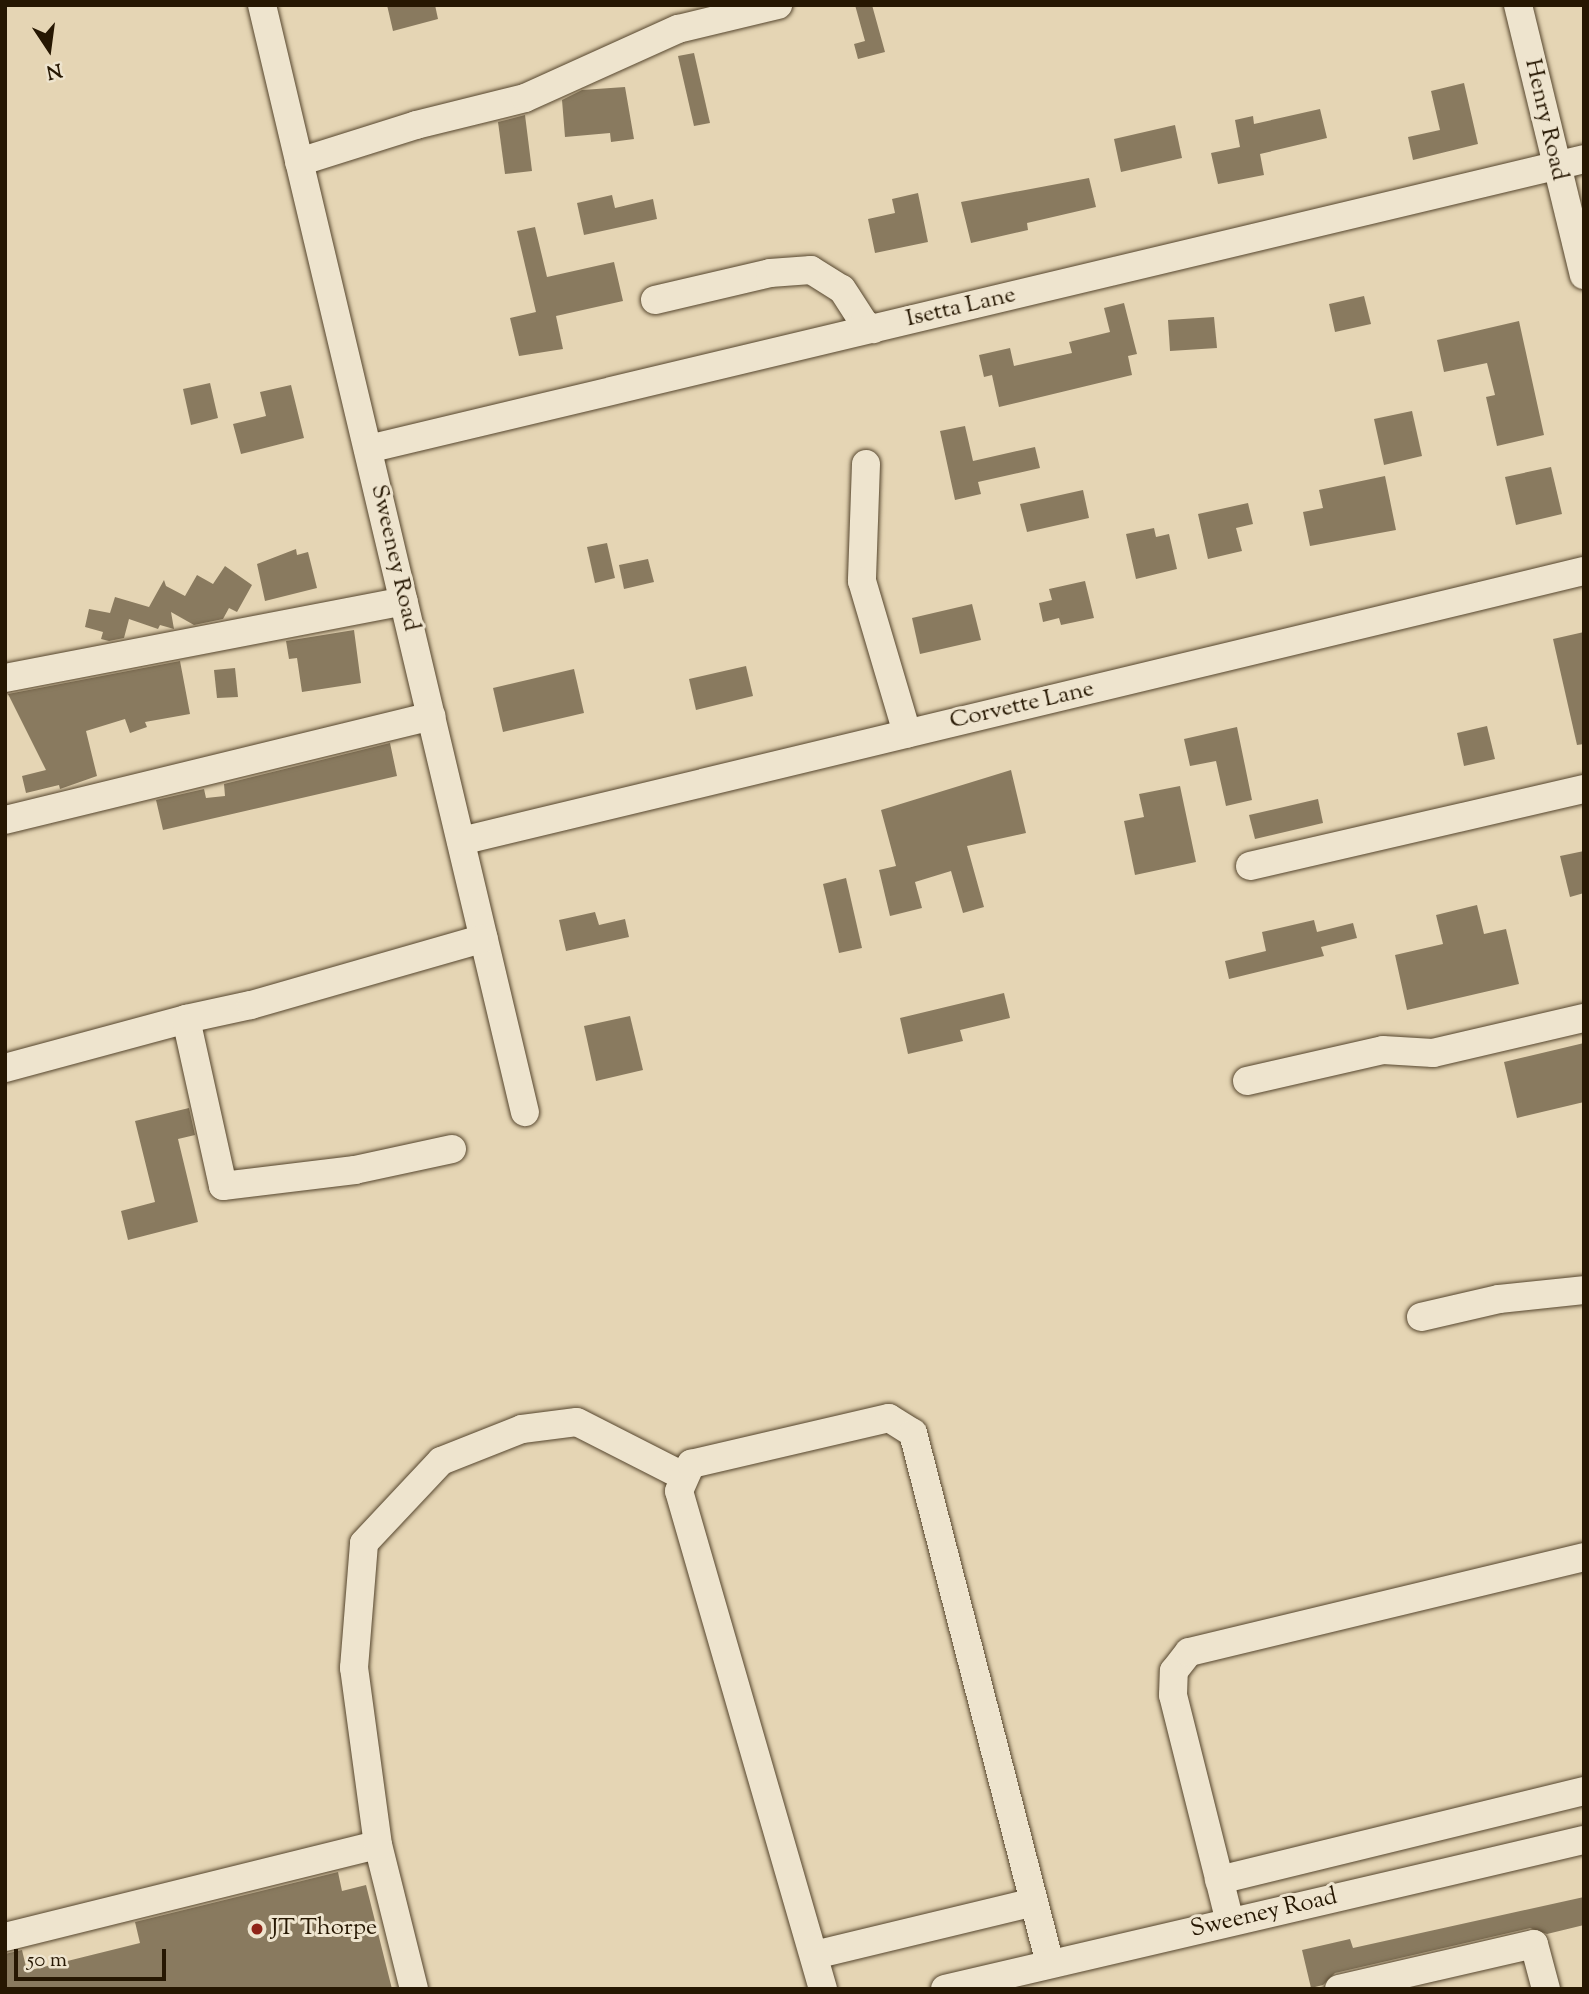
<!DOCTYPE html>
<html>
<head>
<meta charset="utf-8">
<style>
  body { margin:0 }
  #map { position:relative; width:1589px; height:1994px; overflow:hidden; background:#e5d5b4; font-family:"Sorts Mill Goudy",serif }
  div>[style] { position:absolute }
  .building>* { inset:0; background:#897a5f }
  .roads { filter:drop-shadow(0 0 2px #56462e) drop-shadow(0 0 2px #56462e) }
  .minor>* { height:28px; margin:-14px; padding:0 14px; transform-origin:14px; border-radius:14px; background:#eee4ce }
  .dots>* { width:19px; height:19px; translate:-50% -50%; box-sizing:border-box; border:4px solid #eee4ce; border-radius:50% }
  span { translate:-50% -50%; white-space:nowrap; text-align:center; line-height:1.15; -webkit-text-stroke:6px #eee4ce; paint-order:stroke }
  .street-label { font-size:24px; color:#261702 }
  .poi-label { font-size:24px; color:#261702 }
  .left { translate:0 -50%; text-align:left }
  .frame { position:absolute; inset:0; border:7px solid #261702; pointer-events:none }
  .north { position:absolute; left:14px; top:14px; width:70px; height:70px; -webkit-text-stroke:5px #eee4ce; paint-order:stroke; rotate:167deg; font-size:19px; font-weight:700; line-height:28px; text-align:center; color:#261702 }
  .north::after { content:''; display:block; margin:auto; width:24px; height:32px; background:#261702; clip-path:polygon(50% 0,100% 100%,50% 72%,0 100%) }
  .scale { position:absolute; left:14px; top:1949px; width:152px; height:32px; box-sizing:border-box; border:4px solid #261702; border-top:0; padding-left:9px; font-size:21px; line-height:24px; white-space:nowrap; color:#261702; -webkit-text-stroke:5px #eee4ce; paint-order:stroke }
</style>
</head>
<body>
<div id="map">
  <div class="building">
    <div style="clip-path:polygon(387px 5px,435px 5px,438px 19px,393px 31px)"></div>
    <div style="clip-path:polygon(855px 5px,872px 5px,885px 52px,858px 59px,854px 44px,865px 41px)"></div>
    <div style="clip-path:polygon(694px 53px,710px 123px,694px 126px,678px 56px)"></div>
    <div style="clip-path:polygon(1464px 83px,1478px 144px,1413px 160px,1408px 137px,1440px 130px,1431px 91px)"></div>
    <div style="clip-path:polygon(625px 87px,634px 139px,611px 142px,610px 133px,565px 137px,562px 100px,582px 90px)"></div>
    <div style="clip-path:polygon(1320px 109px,1327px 138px,1260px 154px,1264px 175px,1218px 184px,1211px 153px,1240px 147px,1235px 120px,1253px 116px,1254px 124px)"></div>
    <div style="clip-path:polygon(525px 115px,532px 171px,505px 174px,498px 122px)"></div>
    <div style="clip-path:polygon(1175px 125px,1182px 158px,1121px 172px,1114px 139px)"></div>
    <div style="clip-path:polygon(1089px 178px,1096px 207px,1027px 223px,1028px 230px,971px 243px,961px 202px)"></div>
    <div style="clip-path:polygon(918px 193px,928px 242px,875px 253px,868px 219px,895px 213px,892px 199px)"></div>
    <div style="clip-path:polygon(612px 195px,615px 208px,653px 199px,657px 219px,584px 235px,577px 203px)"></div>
    <div style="clip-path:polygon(535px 227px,547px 277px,614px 262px,623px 301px,556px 316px,563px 349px,519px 356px,510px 318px,536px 312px,517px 231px)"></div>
    <div style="clip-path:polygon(1364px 296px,1371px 324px,1335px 332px,1329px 304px)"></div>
    <div style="clip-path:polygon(1124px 303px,1137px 354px,1128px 356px,1132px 375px,999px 407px,992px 375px,984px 377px,979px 355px,1010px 348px,1014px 366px,1072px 353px,1069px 342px,1110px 332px,1104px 308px)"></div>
    <div style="clip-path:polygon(1214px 317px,1217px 348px,1170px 351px,1168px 320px)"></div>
    <div style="clip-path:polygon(1519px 321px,1544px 435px,1497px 446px,1486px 397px,1495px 395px,1487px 363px,1444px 372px,1437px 340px)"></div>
    <div style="clip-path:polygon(210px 383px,218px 418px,191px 425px,183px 389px)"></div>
    <div style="clip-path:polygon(291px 385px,304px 438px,241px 454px,233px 424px,266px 416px,260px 392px)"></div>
    <div style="clip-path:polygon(1412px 411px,1422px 456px,1384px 465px,1374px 419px)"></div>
    <div style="clip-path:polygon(965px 426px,973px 461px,1035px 447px,1040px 468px,978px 482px,981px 494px,955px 500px,940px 431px)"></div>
    <div style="clip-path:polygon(1551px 467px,1562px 514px,1516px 525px,1505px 477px)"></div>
    <div style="clip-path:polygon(1385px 476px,1396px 530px,1310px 546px,1303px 512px,1323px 508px,1319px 490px)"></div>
    <div style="clip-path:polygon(1083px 490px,1089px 518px,1027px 532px,1020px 504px)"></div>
    <div style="clip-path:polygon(1248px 503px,1253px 524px,1236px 528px,1242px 551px,1208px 559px,1198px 514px)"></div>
    <div style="clip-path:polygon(1154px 528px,1156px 537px,1169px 534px,1177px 569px,1136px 579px,1126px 534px)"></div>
    <div style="clip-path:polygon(607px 543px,615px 578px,595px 583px,587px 547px)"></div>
    <div style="clip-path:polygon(296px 549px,297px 555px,308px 552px,317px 588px,265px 601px,257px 564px)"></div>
    <div style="clip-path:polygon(648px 559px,654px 582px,624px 589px,619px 565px)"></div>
    <div style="clip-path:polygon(225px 566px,252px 585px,237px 612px,229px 608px,223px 619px,194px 625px,171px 612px,174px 629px,160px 625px,158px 629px,129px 619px,124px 638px,109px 641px,101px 639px,103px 632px,85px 627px,89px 609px,110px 613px,115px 597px,149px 607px,164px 580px,166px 586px,185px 596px,197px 575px,213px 584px)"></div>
    <div style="clip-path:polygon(1085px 581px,1094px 618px,1061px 625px,1059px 618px,1043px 622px,1039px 603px,1052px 600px,1049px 589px)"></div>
    <div style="clip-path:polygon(972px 604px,981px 640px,920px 654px,912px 618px)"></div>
    <div style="clip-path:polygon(354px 630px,361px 683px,302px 692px,297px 658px,289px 659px,286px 641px)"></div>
    <div style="clip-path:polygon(1584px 632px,1584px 744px,1577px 745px,1553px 639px)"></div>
    <div style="clip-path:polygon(180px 661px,190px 714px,145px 722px,147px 727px,130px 733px,125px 719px,86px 731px,97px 776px,60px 789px,59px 785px,26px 793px,22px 776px,46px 770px,8px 694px)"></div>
    <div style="clip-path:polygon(746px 666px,753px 696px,696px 710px,689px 679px)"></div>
    <div style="clip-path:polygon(235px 668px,238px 697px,217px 698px,214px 670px)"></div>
    <div style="clip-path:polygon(574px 669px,584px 713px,503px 732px,493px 688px)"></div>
    <div style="clip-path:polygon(1487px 726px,1495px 759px,1464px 766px,1457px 733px)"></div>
    <div style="clip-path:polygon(1237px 727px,1252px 800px,1226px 806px,1216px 761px,1190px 766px,1184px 739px)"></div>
    <div style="clip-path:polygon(390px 743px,397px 776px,163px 830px,156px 800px,204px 789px,206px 798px,225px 796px,224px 784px)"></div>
    <div style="clip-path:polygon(1011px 770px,1026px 833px,967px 846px,984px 907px,963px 913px,951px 871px,915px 882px,922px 908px,890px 916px,879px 870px,896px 866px,881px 810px)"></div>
    <div style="clip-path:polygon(1180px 786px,1196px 862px,1135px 875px,1124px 821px,1144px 817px,1139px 794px)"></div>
    <div style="clip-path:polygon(1318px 799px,1323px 823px,1255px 839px,1249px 815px)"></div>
    <div style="clip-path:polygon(1584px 851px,1584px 893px,1570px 897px,1560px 856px)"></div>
    <div style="clip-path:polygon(846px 878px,862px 948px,839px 953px,823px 884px)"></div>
    <div style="clip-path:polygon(1477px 905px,1484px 934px,1506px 929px,1519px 984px,1407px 1010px,1395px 955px,1443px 944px,1436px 915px)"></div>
    <div style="clip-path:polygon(595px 912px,599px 925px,625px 919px,629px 937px,566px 951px,559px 920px)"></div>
    <div style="clip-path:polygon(1314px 920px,1317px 932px,1353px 923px,1357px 938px,1321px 947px,1324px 956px,1229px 979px,1225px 961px,1266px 951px,1262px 932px)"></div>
    <div style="clip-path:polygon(1004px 993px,1010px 1018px,960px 1030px,963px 1041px,908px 1054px,900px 1018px)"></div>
    <div style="clip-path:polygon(630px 1016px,643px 1070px,596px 1081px,584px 1026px)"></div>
    <div style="clip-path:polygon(1584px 1043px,1584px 1102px,1517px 1118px,1504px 1062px)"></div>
    <div style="clip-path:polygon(189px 1108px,195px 1135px,178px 1139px,198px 1222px,128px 1240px,121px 1211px,155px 1202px,135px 1121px)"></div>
    <div style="clip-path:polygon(338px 1872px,342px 1891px,366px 1885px,392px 1989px,5px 1989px,5px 1954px,22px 1950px,27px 1971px,140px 1943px,135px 1922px)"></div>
    <div style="clip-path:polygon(1584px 1897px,1584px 1925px,1547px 1934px,1530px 1928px,1335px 1973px,1323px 1985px,1311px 1988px,1302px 1950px,1350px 1939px,1353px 1948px)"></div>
  </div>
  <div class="roads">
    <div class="minor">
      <div style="left:262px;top:5px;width:1138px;rotate:76.64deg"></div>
      <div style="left:1518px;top:5px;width:278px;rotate:76.3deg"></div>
      <div style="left:299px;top:162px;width:123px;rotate:-17.5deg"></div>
      <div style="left:416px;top:125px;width:112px;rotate:-13.9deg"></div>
      <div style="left:525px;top:98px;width:168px;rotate:-24.3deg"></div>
      <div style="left:678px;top:29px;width:103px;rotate:-13.5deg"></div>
      <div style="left:655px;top:300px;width:118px;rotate:-13.2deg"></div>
      <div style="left:770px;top:273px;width:41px;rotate:-4.2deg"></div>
      <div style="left:811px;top:270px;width:36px;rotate:32deg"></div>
      <div style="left:842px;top:289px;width:40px;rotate:57.1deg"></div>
      <div style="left:864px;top:323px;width:11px;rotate:34deg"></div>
      <div style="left:368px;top:449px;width:1250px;rotate:-13.41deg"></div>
      <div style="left:866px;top:464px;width:117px;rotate:92deg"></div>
      <div style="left:862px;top:581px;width:159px;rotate:73.5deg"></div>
      <div style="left:5px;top:678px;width:406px;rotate:-10.9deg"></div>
      <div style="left:5px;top:820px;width:439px;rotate:-13.7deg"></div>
      <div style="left:461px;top:841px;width:1155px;rotate:-13.52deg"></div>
      <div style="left:1250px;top:866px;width:343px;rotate:-13deg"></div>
      <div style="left:5px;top:1068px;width:188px;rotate:-15.1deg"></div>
      <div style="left:1247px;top:1081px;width:139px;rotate:-12.8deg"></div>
      <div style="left:1383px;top:1050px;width:50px;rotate:3.4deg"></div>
      <div style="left:1433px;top:1053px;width:155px;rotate:-13.1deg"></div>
      <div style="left:452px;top:1149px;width:99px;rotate:167.8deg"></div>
      <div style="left:355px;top:1170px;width:133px;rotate:173.1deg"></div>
      <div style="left:223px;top:1186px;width:171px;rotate:-102.5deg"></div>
      <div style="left:186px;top:1019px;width:66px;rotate:-12.2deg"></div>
      <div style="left:251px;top:1005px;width:242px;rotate:-16deg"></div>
      <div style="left:1421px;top:1317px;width:80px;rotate:-13deg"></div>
      <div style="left:1499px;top:1299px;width:85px;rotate:-6deg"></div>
      <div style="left:1219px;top:1880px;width:376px;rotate:-13.7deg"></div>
      <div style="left:1230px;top:1922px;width:234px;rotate:-104.1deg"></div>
      <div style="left:1173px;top:1695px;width:24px;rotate:-88deg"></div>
      <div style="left:1174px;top:1671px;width:24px;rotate:-52deg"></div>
      <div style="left:1189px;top:1652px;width:406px;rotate:-13.5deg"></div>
      <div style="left:5px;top:1937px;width:384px;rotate:-13.9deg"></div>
      <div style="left:814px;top:1955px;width:226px;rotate:-13.5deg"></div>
      <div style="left:414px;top:1989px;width:148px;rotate:-104deg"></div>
      <div style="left:378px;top:1845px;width:179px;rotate:-97.7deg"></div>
      <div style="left:354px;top:1668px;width:125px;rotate:-85.4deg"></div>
      <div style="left:364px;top:1543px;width:112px;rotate:-46.8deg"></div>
      <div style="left:441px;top:1461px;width:87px;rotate:-21.6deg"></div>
      <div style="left:522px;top:1429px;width:55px;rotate:-7.3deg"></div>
      <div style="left:577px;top:1422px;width:119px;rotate:27deg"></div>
      <div style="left:823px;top:1989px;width:518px;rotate:-106.13deg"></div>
      <div style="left:679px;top:1491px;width:30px;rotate:-66deg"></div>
      <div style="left:691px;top:1464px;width:203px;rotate:-13.1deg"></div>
      <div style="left:889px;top:1418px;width:28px;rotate:32deg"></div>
      <div style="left:913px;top:1433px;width:548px;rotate:75.53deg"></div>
      <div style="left:945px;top:1989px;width:656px;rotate:-13.13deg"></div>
      <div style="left:1339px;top:1989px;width:200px;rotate:-13deg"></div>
      <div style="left:1534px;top:1944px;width:47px;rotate:75.1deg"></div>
    </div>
  </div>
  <div class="dots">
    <div style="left:257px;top:1929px;background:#8f2418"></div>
  </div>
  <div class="street-label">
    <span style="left:1545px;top:120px;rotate:77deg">Henry Road</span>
    <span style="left:961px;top:308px;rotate:-13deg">Isetta Lane</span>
    <span style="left:394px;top:558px;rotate:77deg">Sweeney Road</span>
    <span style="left:1022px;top:706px;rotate:-13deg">Corvette Lane</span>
    <span style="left:1264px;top:1914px;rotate:-13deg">Sweeney Road</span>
  </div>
  <div class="poi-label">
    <span class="left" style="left:271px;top:1929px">JT Thorpe</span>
  </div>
  <div class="frame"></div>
  <div class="north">N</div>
  <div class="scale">50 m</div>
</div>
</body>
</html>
